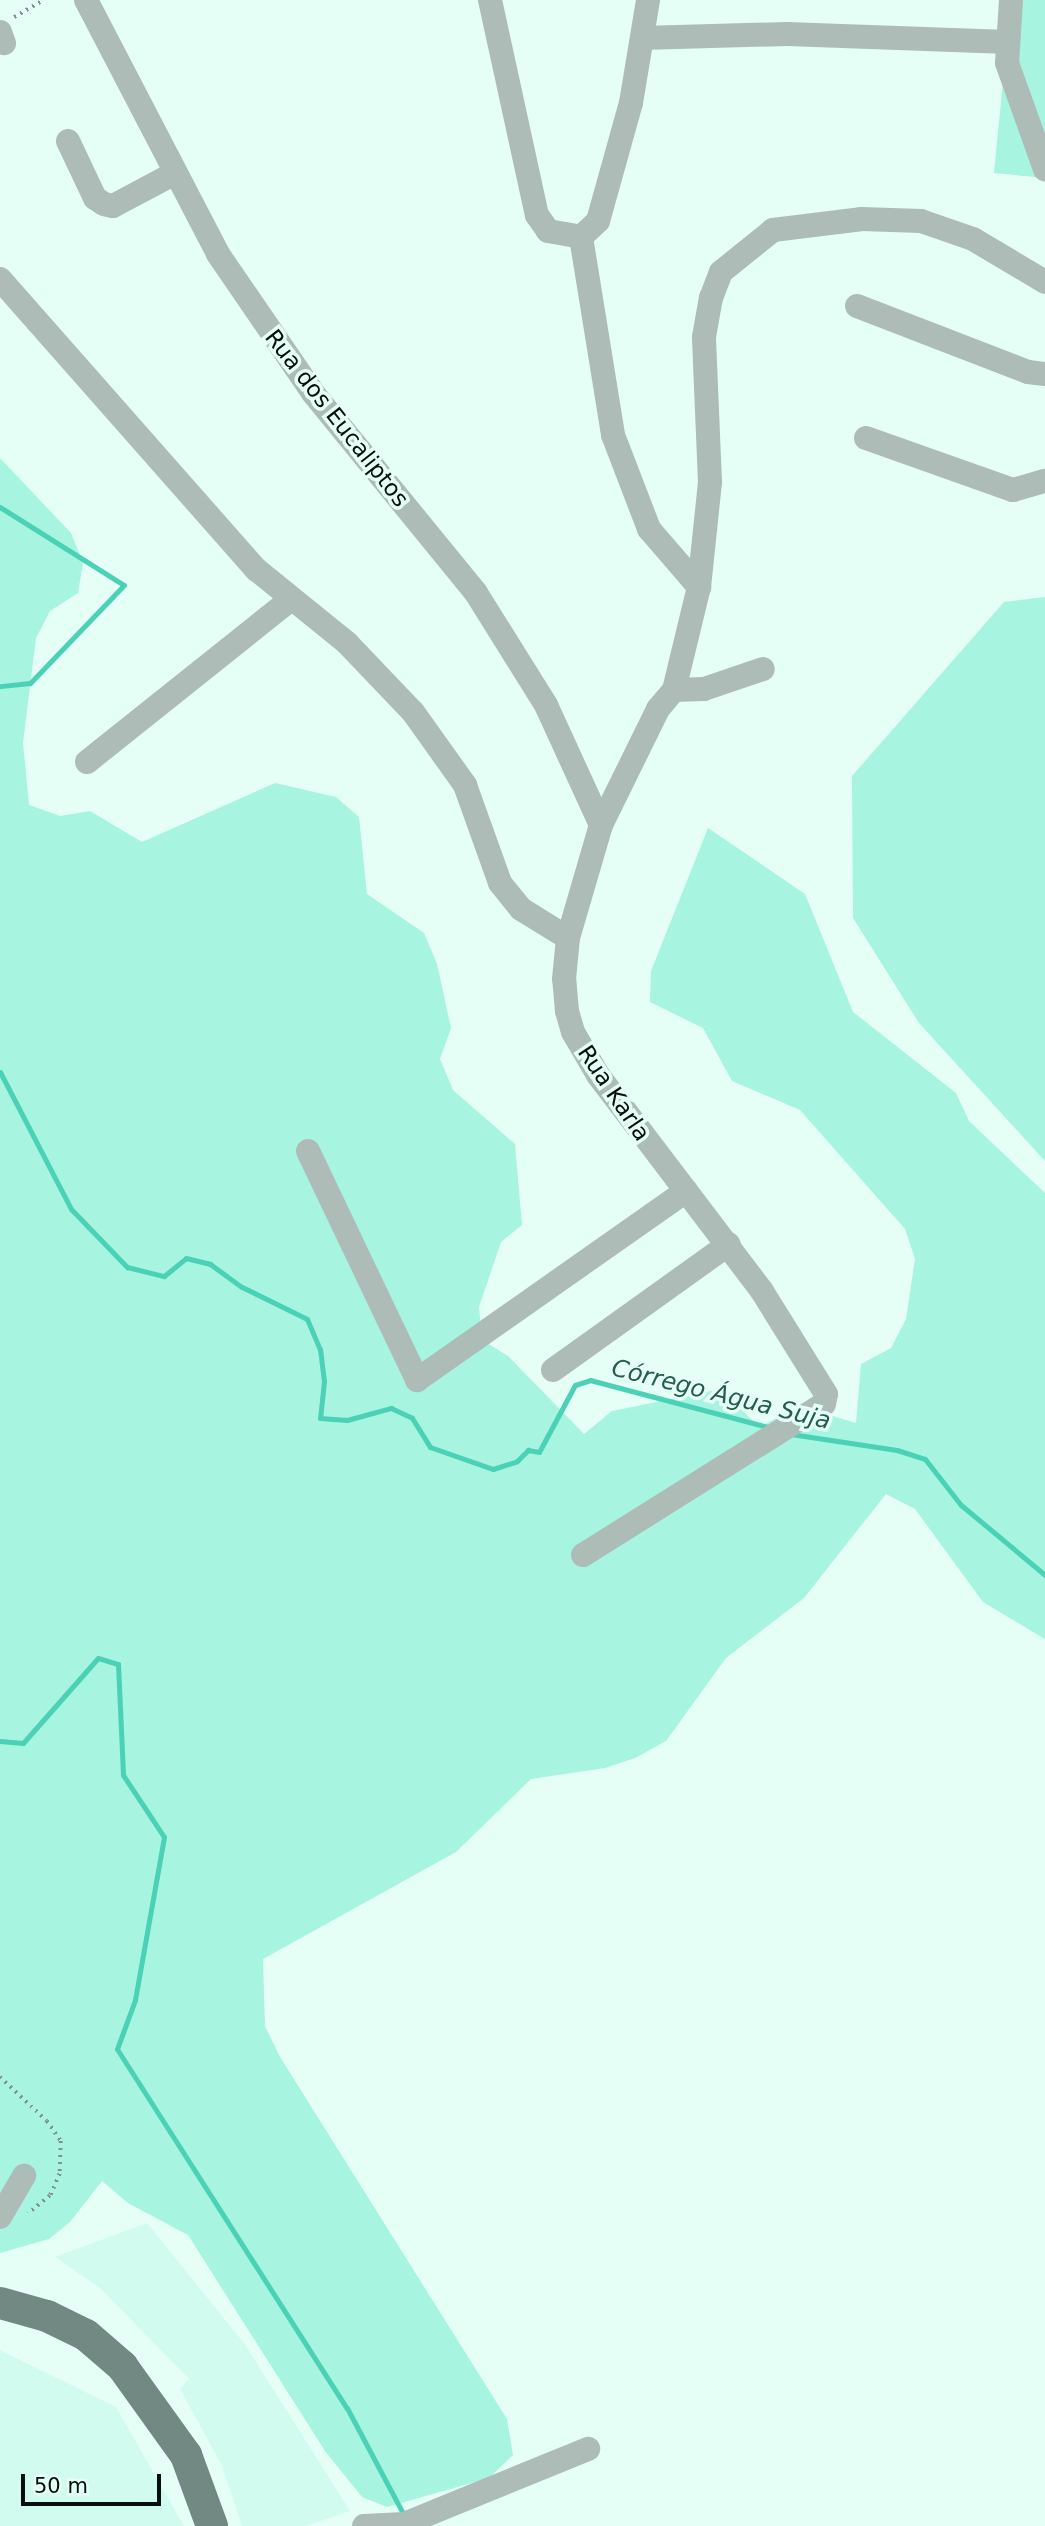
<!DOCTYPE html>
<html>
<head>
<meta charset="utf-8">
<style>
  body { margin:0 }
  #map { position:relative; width:1045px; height:2526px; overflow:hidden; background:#e5fff7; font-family:"DejaVu Sans",sans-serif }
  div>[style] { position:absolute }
  .built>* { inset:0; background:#d2fbef }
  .green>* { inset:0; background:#a7f4e0 }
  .stream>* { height:5px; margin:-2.5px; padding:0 2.5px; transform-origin:2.5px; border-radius:2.5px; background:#4bd1b5 }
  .path>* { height:3.5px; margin-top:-1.75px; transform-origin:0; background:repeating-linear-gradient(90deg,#7f928c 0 2px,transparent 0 7px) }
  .minor>* { height:24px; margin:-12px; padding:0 12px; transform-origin:12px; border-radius:12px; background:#aebcb8 }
  .major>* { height:32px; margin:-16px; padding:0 16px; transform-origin:16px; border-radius:16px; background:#718982 }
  span { translate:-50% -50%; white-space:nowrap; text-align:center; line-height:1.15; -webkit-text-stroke:7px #e5fff7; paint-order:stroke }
  .street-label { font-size:23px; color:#050f0c }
  .water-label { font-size:24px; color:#255c4f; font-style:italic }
  .scale { position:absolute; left:21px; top:2474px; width:140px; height:32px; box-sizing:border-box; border:4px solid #050f0c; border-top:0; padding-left:9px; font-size:21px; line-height:24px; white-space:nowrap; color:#050f0c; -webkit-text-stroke:5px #e5fff7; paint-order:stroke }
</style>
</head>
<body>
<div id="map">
  <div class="built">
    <div style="clip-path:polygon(147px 2223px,244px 2343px,350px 2511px,306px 2526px,242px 2526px,221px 2464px,180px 2389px,189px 2379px,100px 2288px,55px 2257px)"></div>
    <div style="clip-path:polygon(0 2350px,116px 2407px,184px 2526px,0 2526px)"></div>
  </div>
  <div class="green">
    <div style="clip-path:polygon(1011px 0,1045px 0,1045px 178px,994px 173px)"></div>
    <div style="clip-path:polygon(0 458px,71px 533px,83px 563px,78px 593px,50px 611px,36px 638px,23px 743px,29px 805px,60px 816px,90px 811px,142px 842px,275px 783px,336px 797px,359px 817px,367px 894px,424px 933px,437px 964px,451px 1028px,440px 1059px,453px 1090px,515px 1144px,522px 1225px,501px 1242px,479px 1307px,482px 1340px,508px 1356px,584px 1434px,612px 1411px,721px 1389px,759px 1427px,800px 1406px,856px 1423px,861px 1364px,891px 1348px,906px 1319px,915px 1259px,905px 1229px,800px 1110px,732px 1081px,703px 1028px,650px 1002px,651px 971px,708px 828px,805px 894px,853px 1012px,956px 1093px,969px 1121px,1045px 1193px,1045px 1639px,983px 1602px,915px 1509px,886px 1494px,804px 1598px,726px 1658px,666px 1741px,635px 1758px,605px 1768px,531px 1779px,456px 1852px,263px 1959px,265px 2026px,280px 2057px,507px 2419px,513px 2455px,489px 2478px,387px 2507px,362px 2497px,325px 2451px,188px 2235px,128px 2203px,102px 2181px,70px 2222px,49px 2239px,0 2253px)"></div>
    <div style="clip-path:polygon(1045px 597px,1045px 1161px,919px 1023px,853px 918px,852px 776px,1004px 602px)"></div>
  </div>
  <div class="stream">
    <div style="left:0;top:507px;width:146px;rotate:32.2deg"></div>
    <div style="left:124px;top:585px;width:136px;rotate:133.8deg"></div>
    <div style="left:30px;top:683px;width:30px;rotate:174deg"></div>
    <div style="left:0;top:1072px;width:154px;rotate:62.6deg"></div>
    <div style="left:71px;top:1209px;width:81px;rotate:46deg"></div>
    <div style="left:127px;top:1267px;width:38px;rotate:14deg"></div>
    <div style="left:164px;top:1276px;width:28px;rotate:-39deg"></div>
    <div style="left:186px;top:1258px;width:25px;rotate:14deg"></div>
    <div style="left:210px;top:1264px;width:39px;rotate:36deg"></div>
    <div style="left:242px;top:1287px;width:72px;rotate:26.2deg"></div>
    <div style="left:307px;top:1319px;width:33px;rotate:67deg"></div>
    <div style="left:320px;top:1349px;width:32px;rotate:83deg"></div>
    <div style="left:324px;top:1381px;width:37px;rotate:96deg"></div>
    <div style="left:320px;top:1418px;width:27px;rotate:4deg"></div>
    <div style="left:347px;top:1420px;width:46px;rotate:-15.3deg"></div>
    <div style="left:391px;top:1408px;width:23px;rotate:25deg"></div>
    <div style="left:412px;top:1418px;width:34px;rotate:58deg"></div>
    <div style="left:430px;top:1447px;width:67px;rotate:19.2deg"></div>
    <div style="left:493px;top:1469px;width:25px;rotate:-18deg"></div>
    <div style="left:517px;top:1461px;width:16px;rotate:-45deg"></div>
    <div style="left:528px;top:1450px;width:11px;rotate:10deg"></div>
    <div style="left:539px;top:1452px;width:76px;rotate:-61.8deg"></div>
    <div style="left:575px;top:1385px;width:16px;rotate:-18deg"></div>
    <div style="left:590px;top:1380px;width:188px;rotate:14.8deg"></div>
    <div style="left:791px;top:1434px;width:107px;rotate:8.6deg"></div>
    <div style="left:897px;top:1450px;width:29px;rotate:18deg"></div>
    <div style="left:925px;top:1459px;width:58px;rotate:52deg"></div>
    <div style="left:961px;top:1505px;width:109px;rotate:39.8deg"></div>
    <div style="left:0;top:1741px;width:23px;rotate:5deg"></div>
    <div style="left:23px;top:1743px;width:113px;rotate:-48.6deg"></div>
    <div style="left:98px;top:1658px;width:21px;rotate:17deg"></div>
    <div style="left:118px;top:1664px;width:111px;rotate:87.4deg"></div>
    <div style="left:123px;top:1775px;width:74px;rotate:56.5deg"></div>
    <div style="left:164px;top:1837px;width:166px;rotate:100.1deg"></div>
    <div style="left:135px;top:2000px;width:52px;rotate:110.2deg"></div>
    <div style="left:117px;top:2049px;width:426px;rotate:57.4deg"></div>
    <div style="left:347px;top:2408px;width:123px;rotate:62deg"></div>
  </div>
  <div class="path">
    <div style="left:14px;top:17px;width:34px;rotate:-30deg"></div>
    <div style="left:0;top:2077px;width:64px;rotate:43.1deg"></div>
    <div style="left:47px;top:2121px;width:24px;rotate:55deg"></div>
    <div style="left:61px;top:2141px;width:33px;rotate:92deg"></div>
    <div style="left:60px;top:2174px;width:24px;rotate:114deg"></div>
    <div style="left:50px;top:2196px;width:28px;rotate:141deg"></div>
  </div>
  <div class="minor">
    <div style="left:86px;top:0;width:286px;rotate:62.5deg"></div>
    <div style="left:218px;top:254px;width:168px;rotate:55.6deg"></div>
    <div style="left:313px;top:393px;width:258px;rotate:50.8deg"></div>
    <div style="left:476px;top:593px;width:132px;rotate:58deg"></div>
    <div style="left:546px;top:705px;width:132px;rotate:65.4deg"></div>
    <div style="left:490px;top:0;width:220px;rotate:77.7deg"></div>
    <div style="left:537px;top:215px;width:19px;rotate:55deg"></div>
    <div style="left:548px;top:231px;width:34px;rotate:10deg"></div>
    <div style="left:581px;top:237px;width:23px;rotate:-43deg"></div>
    <div style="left:598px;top:221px;width:123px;rotate:-74.4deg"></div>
    <div style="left:631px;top:103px;width:104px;rotate:-80.6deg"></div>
    <div style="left:1011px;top:0;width:63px;rotate:93.6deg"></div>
    <div style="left:1007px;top:63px;width:113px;rotate:70.3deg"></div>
    <div style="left:0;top:32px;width:12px;rotate:70deg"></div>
    <div style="left:642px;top:38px;width:145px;rotate:-1.6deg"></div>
    <div style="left:787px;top:34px;width:221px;rotate:2.1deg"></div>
    <div style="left:68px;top:141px;width:63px;rotate:64.7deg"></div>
    <div style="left:95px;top:198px;width:11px;rotate:34deg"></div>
    <div style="left:104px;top:204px;width:9px;rotate:13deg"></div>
    <div style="left:113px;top:206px;width:70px;rotate:-28deg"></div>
    <div style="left:581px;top:237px;width:201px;rotate:80.8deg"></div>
    <div style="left:613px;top:435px;width:101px;rotate:69deg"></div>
    <div style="left:649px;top:529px;width:77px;rotate:49.2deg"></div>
    <div style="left:0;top:279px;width:388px;rotate:48.6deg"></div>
    <div style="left:257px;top:570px;width:116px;rotate:39deg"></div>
    <div style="left:347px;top:643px;width:95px;rotate:46.3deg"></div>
    <div style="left:413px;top:712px;width:90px;rotate:54.5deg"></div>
    <div style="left:465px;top:785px;width:104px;rotate:70.3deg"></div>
    <div style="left:500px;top:883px;width:33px;rotate:51deg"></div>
    <div style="left:521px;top:909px;width:55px;rotate:31.7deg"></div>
    <div style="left:857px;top:306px;width:183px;rotate:21.1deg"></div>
    <div style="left:1028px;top:372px;width:17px;rotate:7deg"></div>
    <div style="left:866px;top:438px;width:156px;rotate:19.5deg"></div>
    <div style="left:1013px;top:490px;width:33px;rotate:-16deg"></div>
    <div style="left:674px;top:690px;width:30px;rotate:-2deg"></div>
    <div style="left:704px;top:689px;width:62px;rotate:-18.7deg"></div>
    <div style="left:87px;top:762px;width:261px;rotate:-38.6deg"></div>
    <div style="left:308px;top:1151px;width:254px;rotate:64.5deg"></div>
    <div style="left:417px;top:1380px;width:329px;rotate:-35.1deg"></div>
    <div style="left:553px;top:1370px;width:216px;rotate:-35.6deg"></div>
    <div style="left:583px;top:1555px;width:284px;rotate:-32.1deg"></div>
    <div style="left:824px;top:1404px;width:10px;rotate:-79deg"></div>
    <div style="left:826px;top:1394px;width:121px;rotate:-121.9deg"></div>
    <div style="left:762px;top:1291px;width:271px;rotate:-127.2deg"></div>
    <div style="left:598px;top:1075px;width:50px;rotate:-120.2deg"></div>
    <div style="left:573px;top:1032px;width:22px;rotate:-106deg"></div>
    <div style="left:567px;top:1011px;width:32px;rotate:-95deg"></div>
    <div style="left:564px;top:979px;width:41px;rotate:-84.4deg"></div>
    <div style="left:568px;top:938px;width:118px;rotate:-73.7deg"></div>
    <div style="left:601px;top:825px;width:129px;rotate:-63.8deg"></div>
    <div style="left:658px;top:709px;width:25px;rotate:-50deg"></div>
    <div style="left:674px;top:690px;width:106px;rotate:-76.4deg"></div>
    <div style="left:699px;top:587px;width:106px;rotate:-84deg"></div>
    <div style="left:710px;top:482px;width:145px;rotate:-92.4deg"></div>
    <div style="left:704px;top:337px;width:40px;rotate:-80deg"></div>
    <div style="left:711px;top:298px;width:28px;rotate:-69deg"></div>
    <div style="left:721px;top:272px;width:67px;rotate:-38.9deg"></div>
    <div style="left:773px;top:230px;width:90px;rotate:-7deg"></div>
    <div style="left:862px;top:219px;width:59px;rotate:1.9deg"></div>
    <div style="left:921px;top:221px;width:55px;rotate:19.1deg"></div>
    <div style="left:973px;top:239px;width:84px;rotate:30.8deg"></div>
    <div style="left:0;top:2217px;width:48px;rotate:-59.7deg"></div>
    <div style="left:364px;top:2526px;width:40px;rotate:-2.9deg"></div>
    <div style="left:404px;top:2524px;width:199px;rotate:-22.2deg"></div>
  </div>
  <div class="major">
    <div style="left:0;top:2303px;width:49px;rotate:15.5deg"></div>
    <div style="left:47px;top:2316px;width:43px;rotate:26deg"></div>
    <div style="left:86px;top:2335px;width:48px;rotate:40.7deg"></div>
    <div style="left:122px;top:2366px;width:110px;rotate:54.3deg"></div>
    <div style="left:186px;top:2455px;width:76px;rotate:69.9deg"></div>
  </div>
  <div class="street-label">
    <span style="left:337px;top:418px;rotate:52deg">Rua dos Eucaliptos</span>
    <span style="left:614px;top:1093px;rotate:56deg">Rua Karla</span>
  </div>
  <div class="water-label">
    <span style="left:721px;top:1395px;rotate:14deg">Córrego Água Suja</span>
  </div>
  <div class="scale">50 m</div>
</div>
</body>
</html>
